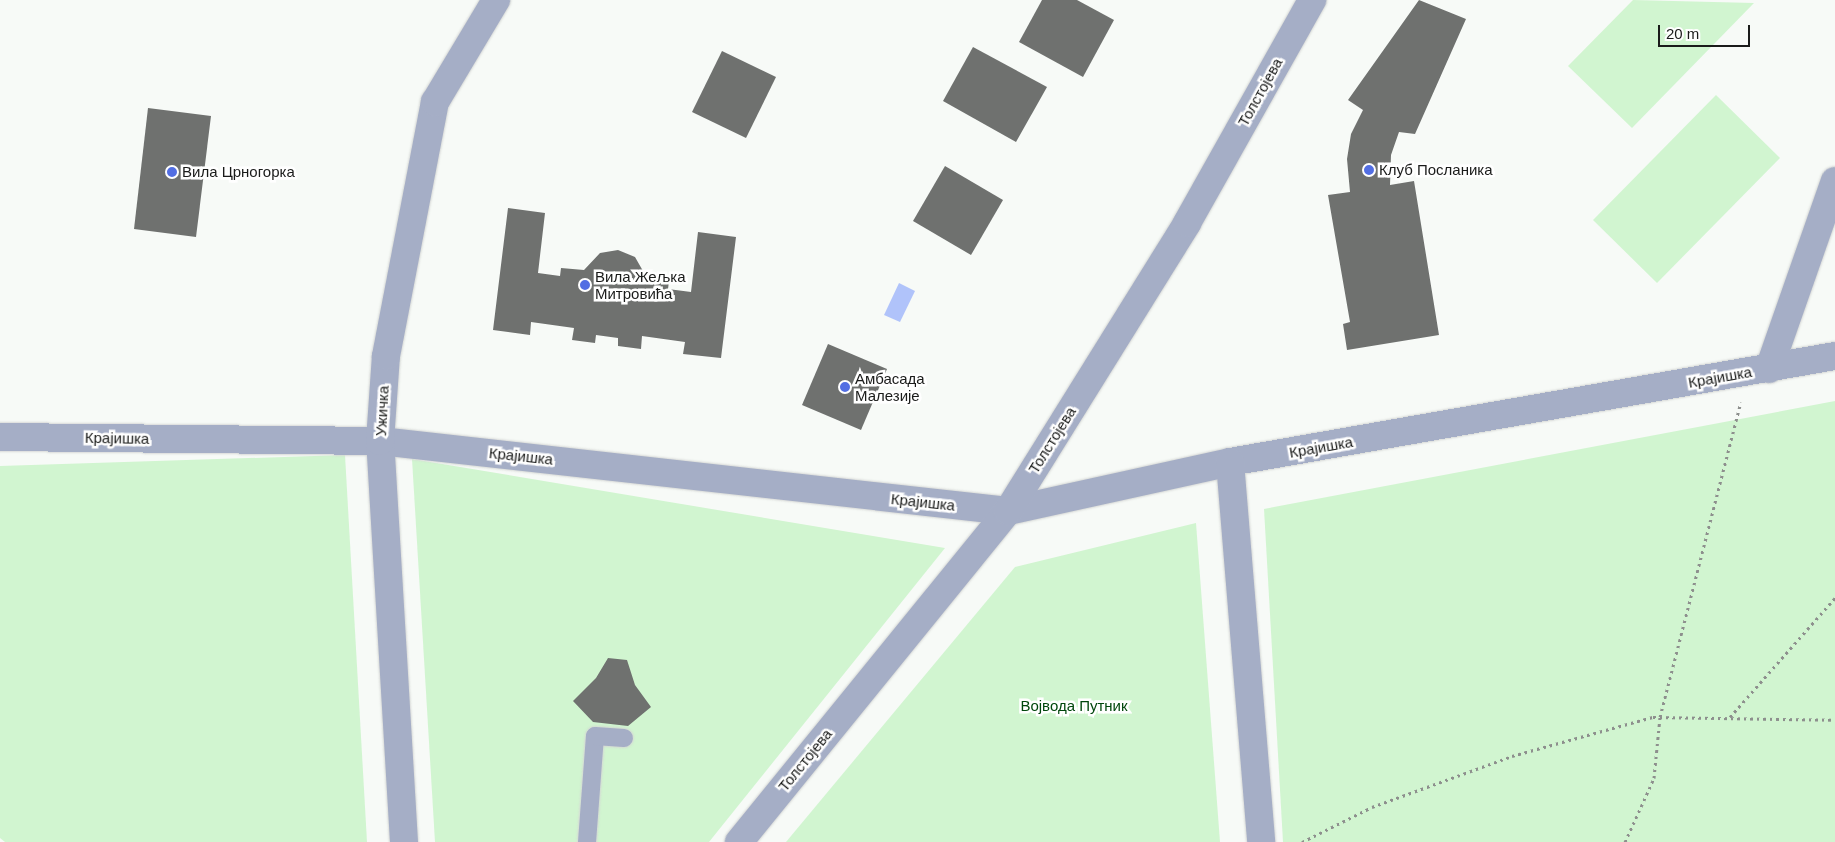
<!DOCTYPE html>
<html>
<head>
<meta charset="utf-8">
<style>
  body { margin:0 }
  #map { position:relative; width:1835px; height:842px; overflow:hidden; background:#f7faf7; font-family:Helvetica,sans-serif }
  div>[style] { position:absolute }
  .green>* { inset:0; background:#d1f5d0 }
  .water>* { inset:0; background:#b0c3fa }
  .building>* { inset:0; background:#6f716f }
  .path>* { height:3px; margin-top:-1.5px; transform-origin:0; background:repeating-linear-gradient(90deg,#8d8f8d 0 2.5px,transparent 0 6.5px) }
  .roads { filter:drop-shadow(0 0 1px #d4d6d4) drop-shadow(0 0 1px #d4d6d4) }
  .service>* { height:18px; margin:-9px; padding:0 9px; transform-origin:9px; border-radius:9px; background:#a5aec6 }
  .minor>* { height:28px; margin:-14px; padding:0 14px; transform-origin:14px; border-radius:14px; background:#a5aec6 }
  .dots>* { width:14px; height:14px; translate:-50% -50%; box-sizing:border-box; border:2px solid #fff; border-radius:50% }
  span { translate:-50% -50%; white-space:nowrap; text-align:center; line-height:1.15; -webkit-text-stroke:5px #fff; paint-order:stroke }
  .street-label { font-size:15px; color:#1a1b1a }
  .poi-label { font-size:15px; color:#1a1b1a }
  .left { translate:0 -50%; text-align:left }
  .park-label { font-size:15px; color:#00470c }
  .scale { position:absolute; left:1658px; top:25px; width:92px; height:22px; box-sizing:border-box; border:2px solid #1a1b1a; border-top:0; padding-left:6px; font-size:15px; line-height:18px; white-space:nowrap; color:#1a1b1a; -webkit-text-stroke:4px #fff; paint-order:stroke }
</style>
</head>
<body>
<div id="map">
  <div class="green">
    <div style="clip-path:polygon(1633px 0,1754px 3px,1632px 128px,1568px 66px)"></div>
    <div style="clip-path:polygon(1716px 95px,1780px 158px,1657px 283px,1593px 220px)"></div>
    <div style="clip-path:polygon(1835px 401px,1835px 842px,1283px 842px,1264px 509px)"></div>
    <div style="clip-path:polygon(345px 455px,367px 842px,5px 842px,0 838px,0 466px)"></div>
    <div style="clip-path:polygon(412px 459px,945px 548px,709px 842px,435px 842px)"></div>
    <div style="clip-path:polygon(1196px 523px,1220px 842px,786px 842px,1015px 567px)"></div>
  </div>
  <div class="water">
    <div style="clip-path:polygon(899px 283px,915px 291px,900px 322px,884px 315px)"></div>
  </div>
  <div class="building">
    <div style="clip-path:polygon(1042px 0,1077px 0,1114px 20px,1083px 77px,1019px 42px)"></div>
    <div style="clip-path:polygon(1419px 0,1466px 19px,1415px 134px,1399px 132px,1391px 155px,1390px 185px,1414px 181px,1439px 335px,1347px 350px,1343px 324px,1350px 322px,1328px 195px,1350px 192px,1347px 159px,1351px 134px,1363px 110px,1348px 100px)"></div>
    <div style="clip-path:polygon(973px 47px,1047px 87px,1016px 142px,943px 101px)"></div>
    <div style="clip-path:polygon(722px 51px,776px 77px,746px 138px,692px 112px)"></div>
    <div style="clip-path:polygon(148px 108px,211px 116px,196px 237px,134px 229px)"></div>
    <div style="clip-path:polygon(945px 166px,1003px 200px,971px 255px,913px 221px)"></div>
    <div style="clip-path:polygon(508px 208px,545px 213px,538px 273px,560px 276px,561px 268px,584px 270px,600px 253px,618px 250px,635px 257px,647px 278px,669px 281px,668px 289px,691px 292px,698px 232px,736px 237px,721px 358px,683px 354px,685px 342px,642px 336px,641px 349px,618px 346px,618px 338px,596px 335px,595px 343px,572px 340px,574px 328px,531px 322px,530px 335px,493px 330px)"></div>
    <div style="clip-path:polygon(828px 344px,887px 369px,861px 430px,802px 405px)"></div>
    <div style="clip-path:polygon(608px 658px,627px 660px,635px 685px,651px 707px,628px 726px,593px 722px,573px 701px,596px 678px)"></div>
  </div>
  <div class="path">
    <div style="left:1730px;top:717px;width:159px;rotate:-48.6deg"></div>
    <div style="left:1302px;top:842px;width:78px;rotate:-26.6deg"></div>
    <div style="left:1372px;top:807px;width:149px;rotate:-20deg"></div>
    <div style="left:1512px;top:756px;width:146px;rotate:-15.5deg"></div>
    <div style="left:1653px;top:717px;width:182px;rotate:0.9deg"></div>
    <div style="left:1625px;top:842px;width:70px;rotate:-65.6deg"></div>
    <div style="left:1654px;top:778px;width:61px;rotate:-84.4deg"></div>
    <div style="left:1660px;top:717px;width:325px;rotate:-75.6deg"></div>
  </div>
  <div class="roads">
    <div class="service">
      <div style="left:587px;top:842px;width:106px;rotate:-85.7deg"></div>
      <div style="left:595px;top:736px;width:29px;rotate:4deg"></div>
    </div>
    <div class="minor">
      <div style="left:1769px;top:369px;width:199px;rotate:-70.7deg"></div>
      <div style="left:0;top:437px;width:380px;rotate:0.6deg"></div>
      <div style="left:380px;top:441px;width:632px;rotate:6.36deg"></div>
      <div style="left:1008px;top:511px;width:227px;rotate:-12.4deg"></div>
      <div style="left:1230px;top:462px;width:614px;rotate:-9.94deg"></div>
      <div style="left:1230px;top:462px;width:381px;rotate:85.3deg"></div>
      <div style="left:404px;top:842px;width:402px;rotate:-93.4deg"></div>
      <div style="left:380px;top:441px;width:85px;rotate:-86deg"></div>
      <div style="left:386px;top:356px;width:259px;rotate:-79.1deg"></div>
      <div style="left:435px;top:102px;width:119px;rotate:-59.1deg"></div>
      <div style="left:739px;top:842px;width:427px;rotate:-50.9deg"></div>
      <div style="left:1008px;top:511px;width:339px;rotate:-58.1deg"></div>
      <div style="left:1187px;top:223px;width:256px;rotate:-60.7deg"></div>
    </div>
  </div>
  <div class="dots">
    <div style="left:1369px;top:170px;background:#526ee3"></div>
    <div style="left:172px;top:172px;background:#526ee3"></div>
    <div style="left:585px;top:285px;background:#526ee3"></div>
    <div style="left:845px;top:387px;background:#526ee3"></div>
  </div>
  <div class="street-label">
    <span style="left:1260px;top:92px;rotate:-61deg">Толстојева</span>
    <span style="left:1720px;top:377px;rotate:-10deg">Крајишка</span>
    <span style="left:382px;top:411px;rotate:-87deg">Ужичка</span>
    <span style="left:117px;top:438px;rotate:1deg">Крајишка</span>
    <span style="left:1052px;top:440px;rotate:-58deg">Толстојева</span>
    <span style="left:1321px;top:447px;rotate:-10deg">Крајишка</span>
    <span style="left:521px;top:456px;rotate:6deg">Крајишка</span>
    <span style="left:923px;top:502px;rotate:6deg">Крајишка</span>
    <span style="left:805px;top:760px;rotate:-51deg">Толстојева</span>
  </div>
  <div class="poi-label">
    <span class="left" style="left:1379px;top:170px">Клуб Посланика</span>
    <span class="left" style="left:182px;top:172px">Вила Црногорка</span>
    <span class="left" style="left:595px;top:285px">Вила Жељка<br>Митровића</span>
    <span class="left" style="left:855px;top:387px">Амбасада<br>Малезије</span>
  </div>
  <div class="park-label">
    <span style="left:1074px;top:706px">Војвода Путник</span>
  </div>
  <div class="scale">20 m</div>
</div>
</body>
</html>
